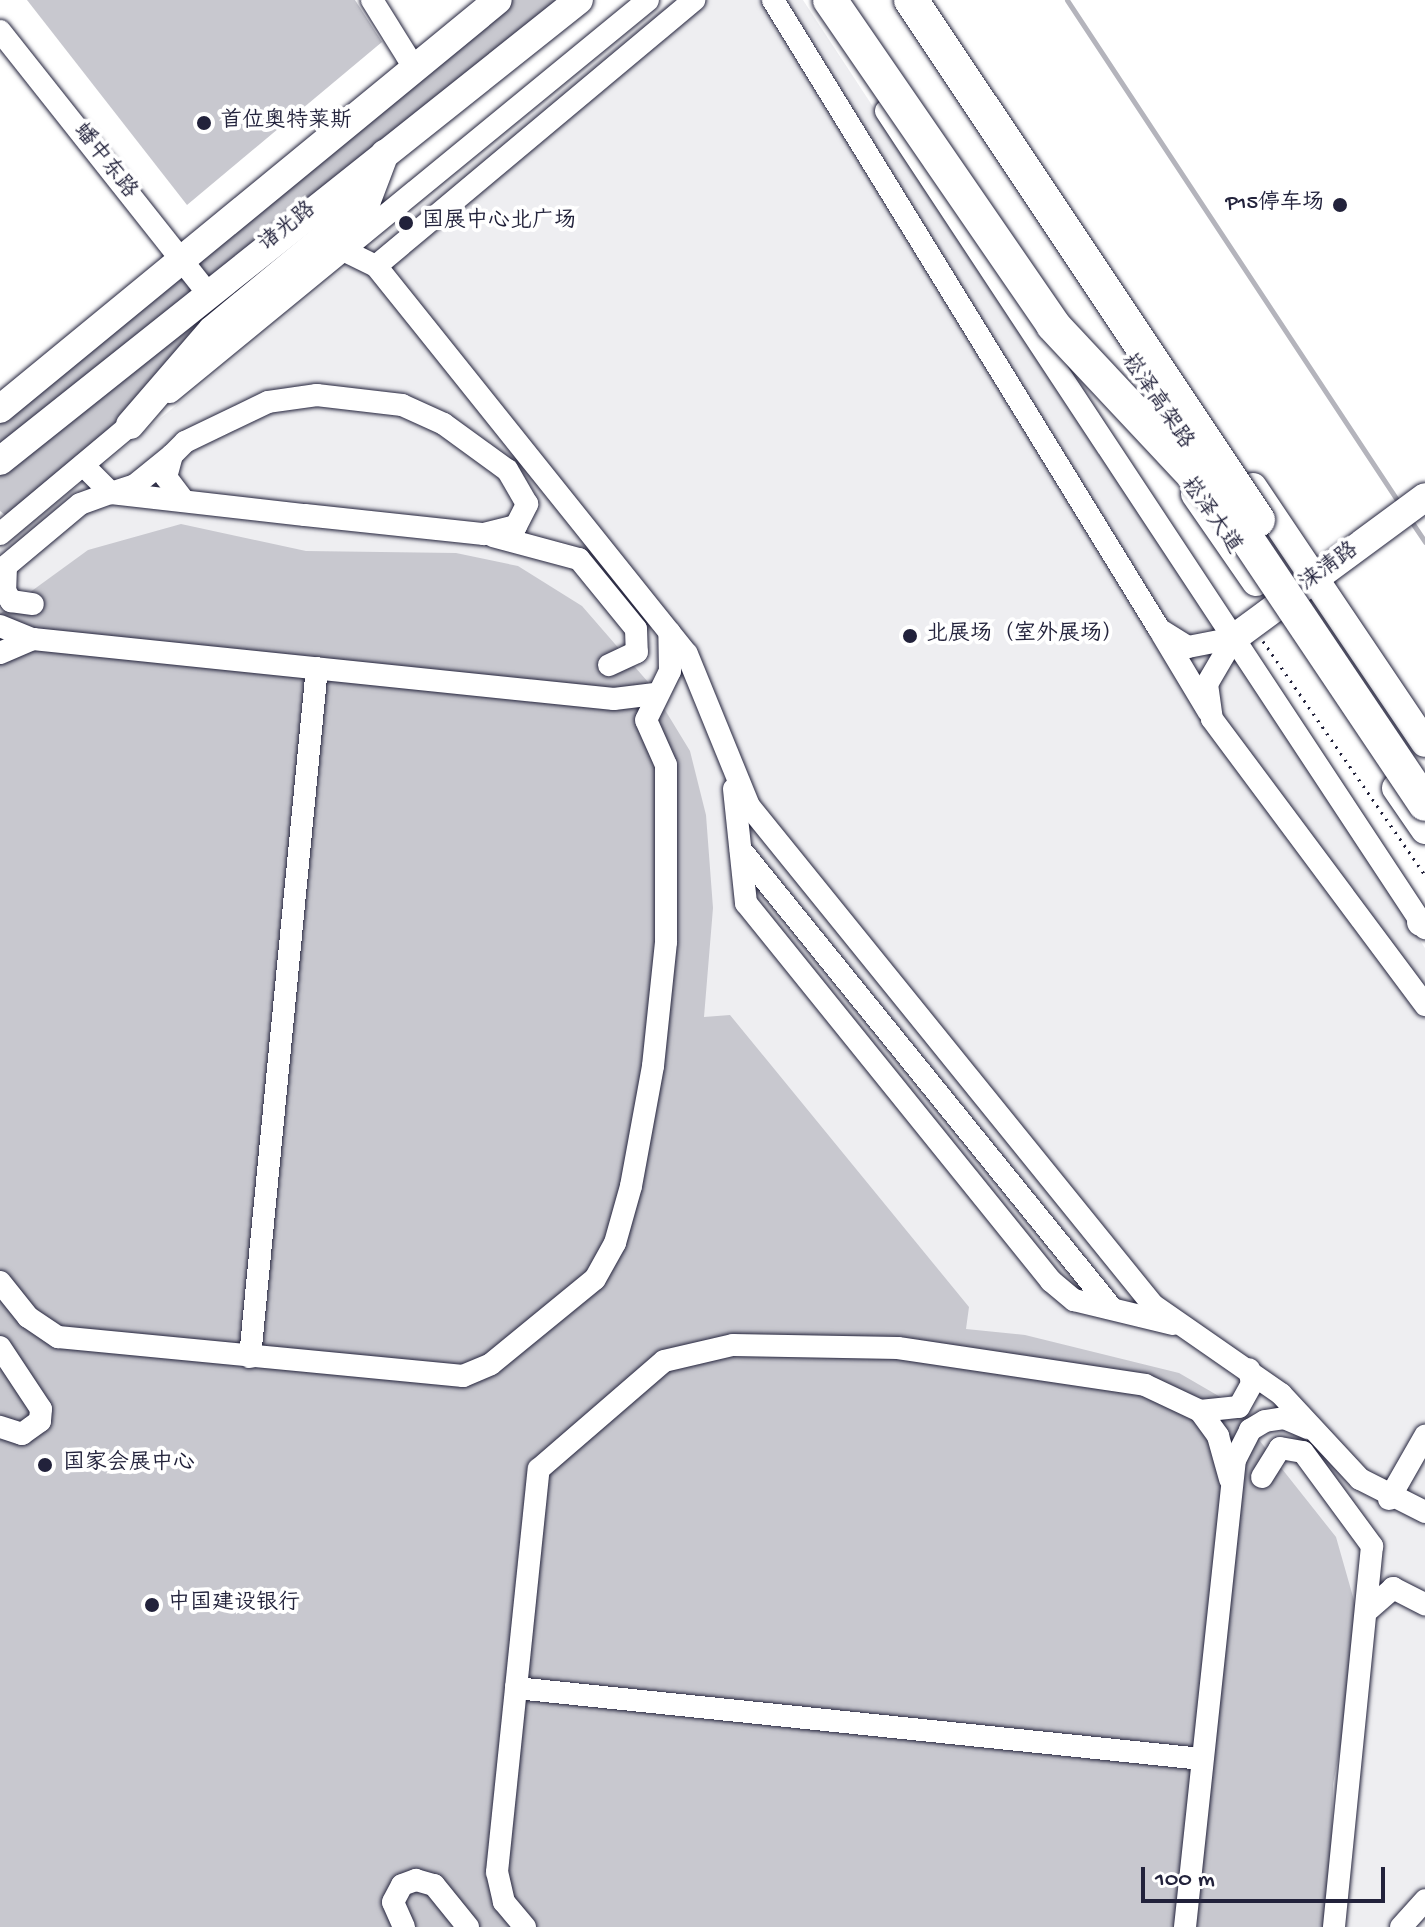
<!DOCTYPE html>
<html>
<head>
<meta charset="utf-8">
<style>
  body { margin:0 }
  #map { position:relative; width:1425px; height:1927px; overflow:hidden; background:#fff; font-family:"Gochi Hand","LXGW WenKai TC",sans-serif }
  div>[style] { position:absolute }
  .built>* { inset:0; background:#eeeef1 }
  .stream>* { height:5px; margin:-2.5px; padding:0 2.5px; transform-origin:2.5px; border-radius:2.5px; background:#b4b4bc }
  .building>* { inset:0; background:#c8c8cf }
  .path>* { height:3px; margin-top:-1.5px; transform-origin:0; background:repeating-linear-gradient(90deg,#22223b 0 2px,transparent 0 8px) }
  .roads { filter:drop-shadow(0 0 2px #22223b) drop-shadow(0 0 2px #22223b) }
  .minor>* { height:22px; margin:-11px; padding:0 11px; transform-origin:11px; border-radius:11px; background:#fff }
  .major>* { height:28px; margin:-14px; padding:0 14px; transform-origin:14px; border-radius:14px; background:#fff }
  .highway>* { height:34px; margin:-17px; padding:0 17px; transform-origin:17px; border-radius:17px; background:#fff }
  .bridges { filter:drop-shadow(0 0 2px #22223b) drop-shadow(0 0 2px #22223b) }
  .highway-bridge>* { height:34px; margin:-17px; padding:0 17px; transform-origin:17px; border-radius:17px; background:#fff }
  .dots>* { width:22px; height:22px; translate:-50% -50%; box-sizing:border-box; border:4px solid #fff; border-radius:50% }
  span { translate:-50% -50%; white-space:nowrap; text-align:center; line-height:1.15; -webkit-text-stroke:8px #fff; paint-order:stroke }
  .poi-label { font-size:22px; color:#22223b }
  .left { translate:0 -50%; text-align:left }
  .right { translate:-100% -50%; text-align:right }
  .street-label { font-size:22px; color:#22223b }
  .scale { position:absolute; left:1141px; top:1867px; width:244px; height:36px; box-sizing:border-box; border:4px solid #22223b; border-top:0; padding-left:10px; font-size:24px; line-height:28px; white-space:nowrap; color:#22223b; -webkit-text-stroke:6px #fff; paint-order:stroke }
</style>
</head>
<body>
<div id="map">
  <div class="built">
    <div style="clip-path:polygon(673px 0,803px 0,1425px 948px,1425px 1927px,0 1927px,0 549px)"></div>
  </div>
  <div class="stream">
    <div style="left:1067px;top:0;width:603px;rotate:56.57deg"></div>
    <div style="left:1409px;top:518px;width:29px;rotate:56deg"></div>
  </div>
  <div class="building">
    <div style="clip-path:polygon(27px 0,355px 0,382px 42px,187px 205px)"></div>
    <div style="clip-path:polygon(481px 0,569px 0,151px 387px,41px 495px,21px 528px,0 511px,0 422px)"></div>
    <div style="clip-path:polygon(181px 524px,306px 551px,456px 553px,518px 566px,582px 606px,648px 682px,690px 751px,706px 815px,713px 908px,704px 1017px,730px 1015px,969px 1307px,966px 1329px,1025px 1335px,1179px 1373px,1229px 1402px,1336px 1537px,1363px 1632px,1333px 1784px,1330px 1927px,0 1927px,0 614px,88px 550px)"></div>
  </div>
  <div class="path">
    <div style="left:1263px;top:641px;width:285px;rotate:55.3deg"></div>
  </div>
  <div class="roads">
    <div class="minor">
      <div style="left:372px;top:0;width:81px;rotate:58.1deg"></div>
      <div style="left:773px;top:0;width:738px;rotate:58.46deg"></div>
      <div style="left:1159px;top:629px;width:34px;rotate:32deg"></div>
      <div style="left:1188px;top:647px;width:47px;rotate:-11.1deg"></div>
      <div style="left:0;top:31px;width:333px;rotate:51.6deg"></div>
      <div style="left:886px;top:111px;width:979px;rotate:56.59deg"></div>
      <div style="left:343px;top:250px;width:37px;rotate:26deg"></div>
      <div style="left:376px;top:266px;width:497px;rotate:51.3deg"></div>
      <div style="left:687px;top:654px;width:164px;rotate:67.8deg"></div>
      <div style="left:749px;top:806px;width:642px;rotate:51.01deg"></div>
      <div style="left:1153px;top:1305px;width:156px;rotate:34.8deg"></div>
      <div style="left:1281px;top:1394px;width:116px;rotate:47.1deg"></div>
      <div style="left:1360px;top:1479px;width:73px;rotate:26.9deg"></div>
      <div style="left:376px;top:266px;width:415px;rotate:-39.9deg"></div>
      <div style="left:170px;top:392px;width:618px;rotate:-39.35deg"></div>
      <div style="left:83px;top:465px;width:40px;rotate:45deg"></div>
      <div style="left:111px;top:493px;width:25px;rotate:-18deg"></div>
      <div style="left:135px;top:485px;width:48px;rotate:-39deg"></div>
      <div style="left:0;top:534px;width:182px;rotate:-39.9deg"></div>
      <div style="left:493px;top:536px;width:89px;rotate:15deg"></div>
      <div style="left:579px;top:559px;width:90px;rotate:50.8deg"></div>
      <div style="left:636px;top:629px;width:23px;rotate:88deg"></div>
      <div style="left:637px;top:652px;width:31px;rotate:155deg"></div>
      <div style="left:6px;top:566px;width:25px;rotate:92deg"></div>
      <div style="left:5px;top:591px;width:12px;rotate:59deg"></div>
      <div style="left:11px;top:601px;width:22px;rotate:8deg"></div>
      <div style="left:0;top:571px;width:104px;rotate:-39.9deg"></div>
      <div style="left:80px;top:504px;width:33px;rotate:-20deg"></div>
      <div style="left:111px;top:493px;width:195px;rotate:6.5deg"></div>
      <div style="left:305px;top:515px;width:180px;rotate:6.1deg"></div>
      <div style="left:484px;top:534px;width:33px;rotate:-14deg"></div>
      <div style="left:516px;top:526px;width:25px;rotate:-63deg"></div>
      <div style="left:527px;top:504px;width:39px;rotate:-120deg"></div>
      <div style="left:507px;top:470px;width:78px;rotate:-143.9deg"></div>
      <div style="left:444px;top:424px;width:46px;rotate:-155.7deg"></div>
      <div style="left:402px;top:405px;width:86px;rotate:-173.3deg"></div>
      <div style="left:317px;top:395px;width:49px;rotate:171.9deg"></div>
      <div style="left:268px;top:402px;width:92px;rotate:154.3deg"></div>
      <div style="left:185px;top:442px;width:18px;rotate:135deg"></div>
      <div style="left:172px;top:455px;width:23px;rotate:105deg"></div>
      <div style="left:166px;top:477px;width:30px;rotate:53deg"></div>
      <div style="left:0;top:626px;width:35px;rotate:22deg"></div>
      <div style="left:33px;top:639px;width:9px;rotate:180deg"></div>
      <div style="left:1162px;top:634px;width:90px;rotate:59.1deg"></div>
      <div style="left:1234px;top:638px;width:53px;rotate:120.4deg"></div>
      <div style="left:1207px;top:684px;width:35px;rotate:82deg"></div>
      <div style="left:1212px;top:719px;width:357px;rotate:53.3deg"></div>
      <div style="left:0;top:653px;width:36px;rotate:-23deg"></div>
      <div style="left:33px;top:639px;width:584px;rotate:5.9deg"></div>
      <div style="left:614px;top:699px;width:39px;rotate:-7deg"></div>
      <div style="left:734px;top:789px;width:115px;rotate:84deg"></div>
      <div style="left:746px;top:903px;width:486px;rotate:51.1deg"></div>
      <div style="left:1051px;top:1281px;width:30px;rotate:40deg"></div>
      <div style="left:1074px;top:1300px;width:102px;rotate:13.6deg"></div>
      <div style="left:741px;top:850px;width:587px;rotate:51.02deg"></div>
      <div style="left:0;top:1282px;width:45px;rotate:51.3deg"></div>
      <div style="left:28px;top:1317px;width:36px;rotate:34deg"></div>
      <div style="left:58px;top:1337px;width:407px;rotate:5.5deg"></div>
      <div style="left:463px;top:1376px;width:30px;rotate:-23deg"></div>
      <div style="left:491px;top:1364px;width:134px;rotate:-39.3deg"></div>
      <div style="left:595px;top:1279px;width:41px;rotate:-60.9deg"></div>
      <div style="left:615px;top:1243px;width:59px;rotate:-74.3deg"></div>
      <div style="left:631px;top:1186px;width:122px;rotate:-79.6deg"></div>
      <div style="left:653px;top:1066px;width:125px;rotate:-84deg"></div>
      <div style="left:666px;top:942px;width:177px;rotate:-90deg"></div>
      <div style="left:666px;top:765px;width:49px;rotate:-114deg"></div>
      <div style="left:646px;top:720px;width:55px;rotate:-63.9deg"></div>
      <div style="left:670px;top:671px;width:39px;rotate:-91deg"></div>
      <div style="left:0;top:1347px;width:74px;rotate:56.5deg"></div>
      <div style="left:41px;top:1409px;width:12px;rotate:95deg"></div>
      <div style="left:40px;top:1421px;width:22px;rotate:144deg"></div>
      <div style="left:22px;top:1434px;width:23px;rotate:-162deg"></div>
      <div style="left:250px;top:1357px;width:692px;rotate:-84.45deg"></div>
      <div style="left:1200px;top:1411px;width:39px;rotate:-6deg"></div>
      <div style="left:1239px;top:1407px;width:26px;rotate:-61deg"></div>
      <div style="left:1252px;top:1384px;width:15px;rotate:-101deg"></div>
      <div style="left:1262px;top:1477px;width:34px;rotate:-58deg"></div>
      <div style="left:1280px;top:1448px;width:23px;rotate:10deg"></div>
      <div style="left:1303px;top:1452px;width:117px;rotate:53.7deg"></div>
      <div style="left:1372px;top:1546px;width:383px;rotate:95.7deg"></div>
      <div style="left:1389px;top:1499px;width:73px;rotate:-60.3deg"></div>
      <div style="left:1367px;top:1611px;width:35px;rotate:-41deg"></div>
      <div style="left:1393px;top:1588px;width:36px;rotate:27deg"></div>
      <div style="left:516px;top:1688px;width:690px;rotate:5.91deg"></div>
      <div style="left:404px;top:1927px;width:27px;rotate:-114deg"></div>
      <div style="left:393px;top:1902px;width:19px;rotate:-62deg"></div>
      <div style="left:402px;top:1885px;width:15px;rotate:-20deg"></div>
      <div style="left:416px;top:1880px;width:19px;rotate:16deg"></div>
      <div style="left:434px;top:1885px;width:54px;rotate:51deg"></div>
      <div style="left:525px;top:1927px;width:33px;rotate:-130deg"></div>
      <div style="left:504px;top:1902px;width:31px;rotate:-103deg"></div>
      <div style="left:497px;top:1872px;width:405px;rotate:-84.1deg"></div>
      <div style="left:539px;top:1469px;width:165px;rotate:-40.8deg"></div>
      <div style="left:664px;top:1361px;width:71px;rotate:-13.1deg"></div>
      <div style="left:733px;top:1345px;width:165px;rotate:1deg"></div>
      <div style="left:898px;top:1348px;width:250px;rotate:8.5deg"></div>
      <div style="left:1145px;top:1385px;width:61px;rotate:25.3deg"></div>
      <div style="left:1200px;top:1411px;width:31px;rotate:54deg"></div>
      <div style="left:1218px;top:1436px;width:45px;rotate:74.4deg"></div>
      <div style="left:1185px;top:1927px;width:470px;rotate:-83.9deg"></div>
      <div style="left:1235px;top:1460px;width:34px;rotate:-63deg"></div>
      <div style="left:1250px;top:1430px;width:17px;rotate:-31deg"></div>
      <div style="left:1265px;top:1421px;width:19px;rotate:-9deg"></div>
      <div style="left:1284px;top:1418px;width:26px;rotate:23deg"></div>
      <div style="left:1401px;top:1927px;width:36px;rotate:-48deg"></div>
    </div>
    <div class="major">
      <div style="left:864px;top:0;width:453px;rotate:56.2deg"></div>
      <div style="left:0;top:409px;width:644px;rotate:-39.4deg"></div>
      <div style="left:130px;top:425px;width:125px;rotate:-49.2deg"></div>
      <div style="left:212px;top:330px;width:200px;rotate:-39.5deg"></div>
      <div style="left:366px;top:203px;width:53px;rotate:-69.2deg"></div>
      <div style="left:0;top:461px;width:740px;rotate:-38.53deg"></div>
      <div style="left:1253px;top:487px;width:308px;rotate:56.1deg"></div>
      <div style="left:1195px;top:494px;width:107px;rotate:55.3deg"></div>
      <div style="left:1234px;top:638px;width:237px;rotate:-36.4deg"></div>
      <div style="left:1396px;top:788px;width:51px;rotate:55.4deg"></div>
      <div style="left:1421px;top:922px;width:4px;rotate:14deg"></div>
    </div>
    <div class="highway">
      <div style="left:888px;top:0;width:564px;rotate:56.28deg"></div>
    </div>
  </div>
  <div class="bridges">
    <div class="highway-bridge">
      <div style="left:830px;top:0;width:394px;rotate:55.5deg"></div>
      <div style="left:1053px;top:325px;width:260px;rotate:46.9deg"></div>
      <div style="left:1231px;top:515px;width:348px;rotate:56.1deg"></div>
      <div style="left:911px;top:0;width:625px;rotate:56.28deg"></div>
    </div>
  </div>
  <div class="dots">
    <div style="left:204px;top:123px;background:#22223b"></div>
    <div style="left:1340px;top:205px;background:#22223b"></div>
    <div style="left:406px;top:223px;background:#22223b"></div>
    <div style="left:910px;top:636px;background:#22223b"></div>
    <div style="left:45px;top:1465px;background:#22223b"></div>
    <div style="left:152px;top:1605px;background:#22223b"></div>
  </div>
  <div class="poi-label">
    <span class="left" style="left:220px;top:123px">首位奥特莱斯</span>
    <span class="right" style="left:1324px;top:205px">P15停车场</span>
    <span class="left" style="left:422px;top:223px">国展中心北广场</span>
    <span class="left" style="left:926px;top:636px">北展场（室外展场）</span>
    <span class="left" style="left:63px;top:1465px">国家会展中心</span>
    <span class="left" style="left:168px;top:1605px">中国建设银行</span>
  </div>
  <div class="street-label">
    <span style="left:104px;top:162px;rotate:52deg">蟠中东路</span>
    <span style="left:288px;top:228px;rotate:-38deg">诸光路</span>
    <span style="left:1156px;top:402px;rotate:56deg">崧泽高架路</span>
    <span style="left:1210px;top:516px;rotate:55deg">崧泽大道</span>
    <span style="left:1330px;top:568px;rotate:-36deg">涞清路</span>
  </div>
  <div class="scale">100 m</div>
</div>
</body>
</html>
